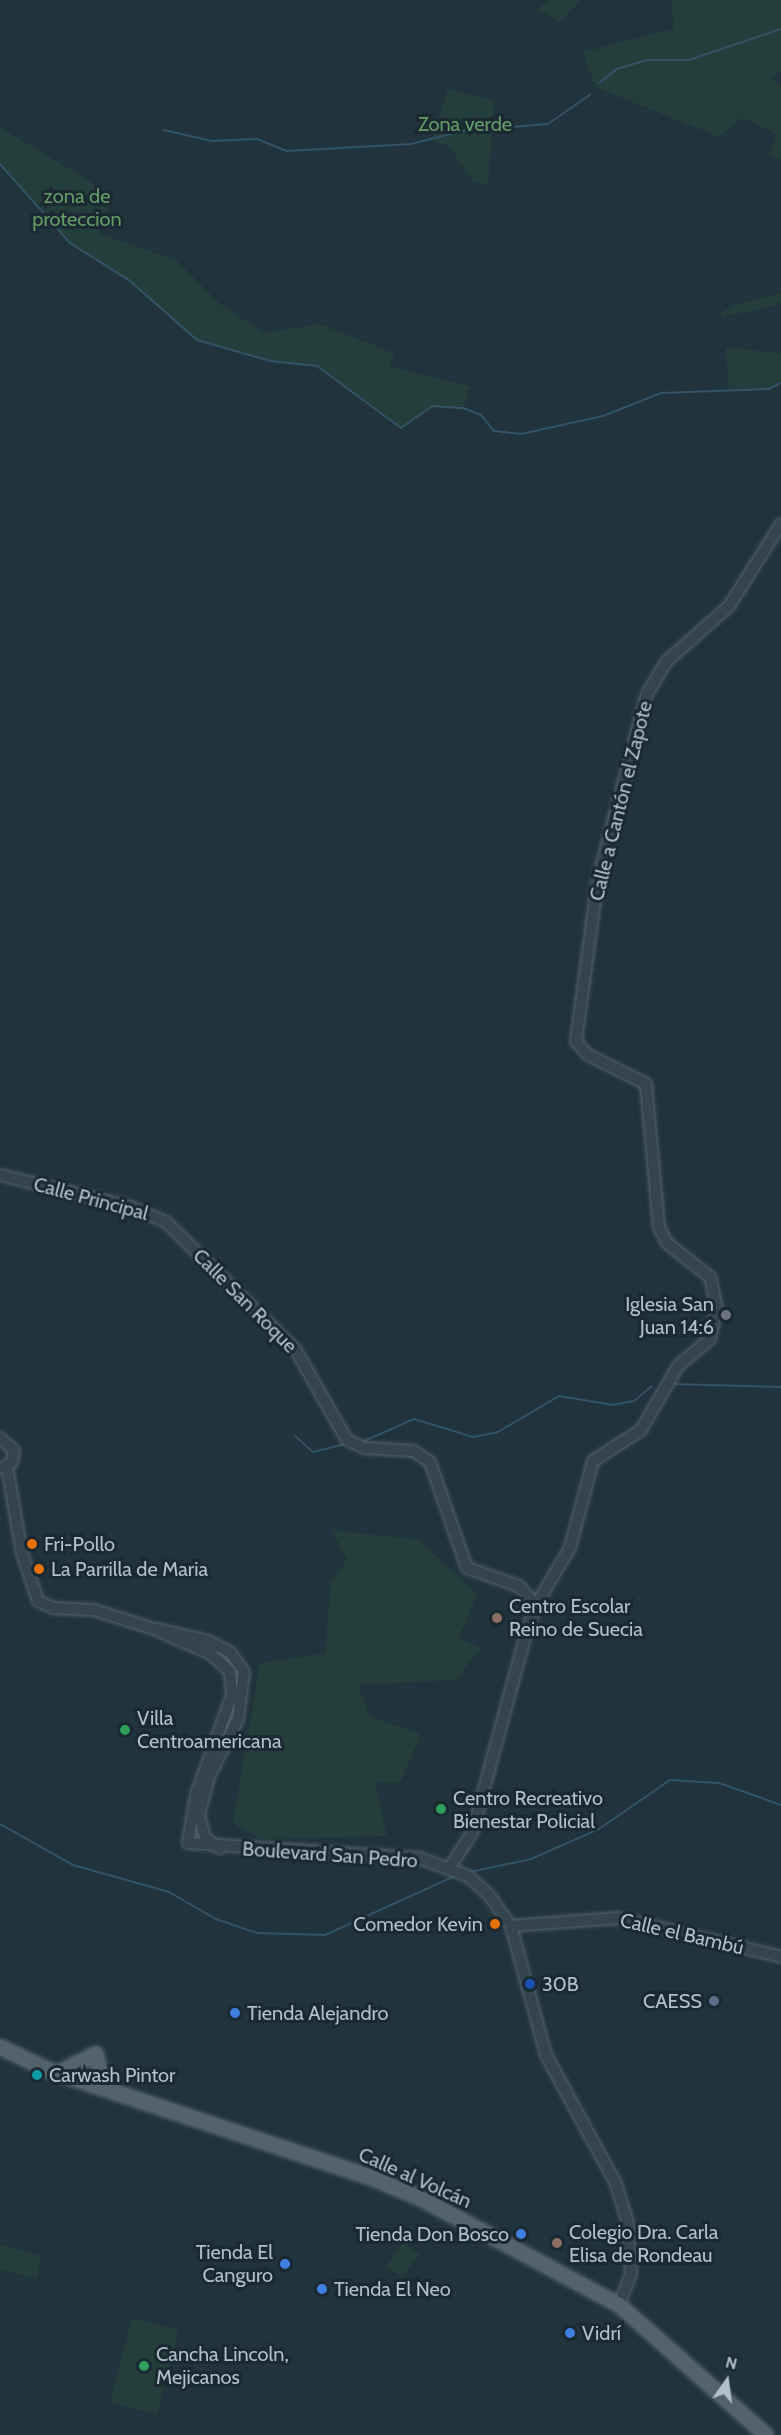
<!DOCTYPE html>
<html>
<head>
<meta charset="utf-8">
<style>
  body { margin:0 }
  #map { position:relative; width:781px; height:2435px; overflow:hidden; background:#21333d; font-family:Cabin,sans-serif }
  div>[style] { position:absolute }
  .green>* { inset:0; background:#233e3b }
  .stream>* { height:2px; margin:-1px; padding:0 1px; transform-origin:1px; border-radius:1px; background:#335366 }
  .roads { filter:drop-shadow(0 0 2px #53626b) drop-shadow(0 0 2px #53626b) }
  .minor>* { height:10px; margin:-5px; padding:0 5px; transform-origin:5px; border-radius:5px; background:#35444d }
  .major>* { height:14px; margin:-7px; padding:0 7px; transform-origin:7px; border-radius:7px; background:#52636d }
  .dots>* { width:16px; height:16px; translate:-50% -50%; box-sizing:border-box; border:3px solid #1a2932; border-radius:50% }
  span { translate:-50% -50%; white-space:nowrap; text-align:center; line-height:1.15; -webkit-text-stroke:6px #1a2932; paint-order:stroke }
  .park-label { font-size:20px; color:#659c66 }
  .street-label { font-size:20px; color:#b0bfc9 }
  .poi-label { font-size:20px; color:#b0bfc9 }
  .right { translate:-100% -50%; text-align:right }
  .left { translate:0 -50%; text-align:left }
  .north { position:absolute; left:697px; top:2351px; width:60px; height:60px; -webkit-text-stroke:4px #1a2932; paint-order:stroke; rotate:14deg; font-size:16px; font-weight:700; line-height:24px; text-align:center; color:#b0bfc9 }
  .north::after { content:''; display:block; margin:auto; width:21px; height:27px; background:#b0bfc9; clip-path:polygon(50% 0,100% 100%,50% 72%,0 100%) }
</style>
</head>
<body>
<div id="map">
  <div class="green">
    <div style="clip-path:polygon(549px 0,581px 0,560px 22px,537px 9px)"></div>
    <div style="clip-path:polygon(672px 0,781px 0,781px 72px,770px 77px,781px 86px,781px 159px,769px 156px,776px 134px,742px 118px,719px 137px,595px 87px,583px 52px,673px 29px)"></div>
    <div style="clip-path:polygon(448px 89px,494px 101px,488px 185px,473px 181px,449px 146px,432px 141px)"></div>
    <div style="clip-path:polygon(0 127px,113px 195px,98px 233px,176px 260px,220px 304px,264px 333px,320px 324px,394px 353px,390px 367px,470px 386px,463px 408px,432px 406px,401px 428px,317px 366px,270px 361px,197px 340px,130px 281px,70px 243px,0 164px)"></div>
    <div style="clip-path:polygon(781px 293px,781px 302px,773px 306px,722px 317px,721px 312px,741px 303px)"></div>
    <div style="clip-path:polygon(725px 347px,781px 353px,781px 383px,767px 389px,729px 389px)"></div>
    <div style="clip-path:polygon(331px 1530px,419px 1540px,477px 1594px,459px 1638px,481px 1648px,456px 1680px,358px 1685px,370px 1717px,421px 1734px,400px 1783px,375px 1782px,387px 1836px,261px 1839px,233px 1824px,260px 1663px,325px 1653px,331px 1583px,347px 1559px)"></div>
    <div style="clip-path:polygon(404px 2242px,420px 2254px,402px 2278px,386px 2266px)"></div>
    <div style="clip-path:polygon(0 2244px,41px 2256px,37px 2279px,0 2270px)"></div>
    <div style="clip-path:polygon(132px 2318px,179px 2330px,157px 2415px,110px 2402px)"></div>
  </div>
  <div class="stream">
    <div style="left:599px;top:83px;width:23px;rotate:-38deg"></div>
    <div style="left:617px;top:69px;width:31px;rotate:-17deg"></div>
    <div style="left:647px;top:60px;width:42px"></div>
    <div style="left:689px;top:60px;width:97px;rotate:-18.6deg"></div>
    <div style="left:164px;top:130px;width:49px;rotate:12.9deg"></div>
    <div style="left:212px;top:141px;width:45px;rotate:-2.5deg"></div>
    <div style="left:257px;top:139px;width:32px;rotate:22deg"></div>
    <div style="left:287px;top:151px;width:124px;rotate:-3.2deg"></div>
    <div style="left:411px;top:144px;width:53px;rotate:-14.3deg"></div>
    <div style="left:462px;top:131px;width:86px;rotate:-4.7deg"></div>
    <div style="left:548px;top:124px;width:52px;rotate:-34.9deg"></div>
    <div style="left:0;top:164px;width:106px;rotate:48.5deg"></div>
    <div style="left:70px;top:243px;width:71px;rotate:32.3deg"></div>
    <div style="left:130px;top:281px;width:89px;rotate:41.4deg"></div>
    <div style="left:197px;top:340px;width:76px;rotate:16deg"></div>
    <div style="left:270px;top:361px;width:47px;rotate:6.1deg"></div>
    <div style="left:317px;top:366px;width:104px;rotate:36.4deg"></div>
    <div style="left:401px;top:428px;width:38px;rotate:-35deg"></div>
    <div style="left:432px;top:406px;width:31px;rotate:4deg"></div>
    <div style="left:463px;top:408px;width:19px;rotate:21deg"></div>
    <div style="left:481px;top:415px;width:21px;rotate:51deg"></div>
    <div style="left:494px;top:431px;width:27px;rotate:6deg"></div>
    <div style="left:521px;top:434px;width:84px;rotate:-12.4deg"></div>
    <div style="left:603px;top:416px;width:62px;rotate:-21.6deg"></div>
    <div style="left:661px;top:393px;width:108px;rotate:-2.1deg"></div>
    <div style="left:769px;top:389px;width:13px;rotate:-27deg"></div>
    <div style="left:671px;top:1384px;width:110px;rotate:1.6deg"></div>
    <div style="left:295px;top:1436px;width:24px;rotate:42deg"></div>
    <div style="left:313px;top:1452px;width:32px;rotate:-14deg"></div>
    <div style="left:362px;top:1442px;width:57px;rotate:-23.9deg"></div>
    <div style="left:414px;top:1419px;width:62px;rotate:17deg"></div>
    <div style="left:473px;top:1437px;width:25px;rotate:-11deg"></div>
    <div style="left:498px;top:1432px;width:71px;rotate:-30.5deg"></div>
    <div style="left:559px;top:1396px;width:55px;rotate:9.5deg"></div>
    <div style="left:613px;top:1405px;width:21px;rotate:-11deg"></div>
    <div style="left:634px;top:1401px;width:23px;rotate:-40deg"></div>
    <div style="left:0;top:1824px;width:84px;rotate:29.3deg"></div>
    <div style="left:73px;top:1865px;width:100px;rotate:15.7deg"></div>
    <div style="left:169px;top:1892px;width:54px;rotate:29.9deg"></div>
    <div style="left:216px;top:1919px;width:43px;rotate:18.9deg"></div>
    <div style="left:257px;top:1933px;width:68px;rotate:1.7deg"></div>
    <div style="left:325px;top:1935px;width:143px;rotate:-24.4deg"></div>
    <div style="left:470px;top:1872px;width:62px;rotate:-12deg"></div>
    <div style="left:531px;top:1859px;width:74px;rotate:-23.8deg"></div>
    <div style="left:599px;top:1829px;width:86px;rotate:-34.6deg"></div>
    <div style="left:670px;top:1780px;width:49px;rotate:3.5deg"></div>
    <div style="left:719px;top:1783px;width:66px;rotate:19.5deg"></div>
  </div>
  <div class="roads">
    <div class="minor">
      <div style="left:0;top:1175px;width:132px;rotate:13.6deg"></div>
      <div style="left:128px;top:1206px;width:41px;rotate:22.8deg"></div>
      <div style="left:166px;top:1222px;width:181px;rotate:44.6deg"></div>
      <div style="left:295px;top:1349px;width:105px;rotate:60.3deg"></div>
      <div style="left:347px;top:1440px;width:19px;rotate:25deg"></div>
      <div style="left:364px;top:1448px;width:50px;rotate:3.4deg"></div>
      <div style="left:414px;top:1451px;width:19px;rotate:35deg"></div>
      <div style="left:430px;top:1462px;width:112px;rotate:70.8deg"></div>
      <div style="left:467px;top:1568px;width:55px;rotate:19.1deg"></div>
      <div style="left:519px;top:1586px;width:25px;rotate:48deg"></div>
      <div style="left:0;top:1438px;width:18px;rotate:41deg"></div>
      <div style="left:14px;top:1450px;width:12px;rotate:99deg"></div>
      <div style="left:12px;top:1462px;width:11px;rotate:146deg"></div>
      <div style="left:7px;top:1467px;width:87px;rotate:80.1deg"></div>
      <div style="left:22px;top:1553px;width:51px;rotate:71.6deg"></div>
      <div style="left:38px;top:1601px;width:17px;rotate:25deg"></div>
      <div style="left:53px;top:1608px;width:41px;rotate:2.8deg"></div>
      <div style="left:94px;top:1610px;width:63px;rotate:17.6deg"></div>
      <div style="left:154px;top:1629px;width:62px;rotate:23.7deg"></div>
      <div style="left:211px;top:1654px;width:26px;rotate:43deg"></div>
      <div style="left:230px;top:1672px;width:23px;rotate:85deg"></div>
      <div style="left:232px;top:1695px;width:106px;rotate:109.8deg"></div>
      <div style="left:196px;top:1795px;width:49px;rotate:99.5deg"></div>
      <div style="left:188px;top:1843px;width:231px;rotate:3.7deg"></div>
      <div style="left:419px;top:1858px;width:52px;rotate:20.2deg"></div>
      <div style="left:468px;top:1876px;width:28px;rotate:42deg"></div>
      <div style="left:489px;top:1895px;width:38px;rotate:55deg"></div>
      <div style="left:511px;top:1926px;width:134px;rotate:74.8deg"></div>
      <div style="left:546px;top:2055px;width:147px;rotate:61.5deg"></div>
      <div style="left:616px;top:2184px;width:41px;rotate:72.9deg"></div>
      <div style="left:628px;top:2223px;width:51px;rotate:86.6deg"></div>
      <div style="left:631px;top:2274px;width:33px;rotate:111deg"></div>
      <div style="left:157px;top:1629px;width:52px;rotate:13.2deg"></div>
      <div style="left:208px;top:1641px;width:25px;rotate:27deg"></div>
      <div style="left:230px;top:1652px;width:24px;rotate:55deg"></div>
      <div style="left:244px;top:1672px;width:47px;rotate:97.3deg"></div>
      <div style="left:238px;top:1719px;width:65px;rotate:116.6deg"></div>
      <div style="left:209px;top:1777px;width:39px;rotate:105deg"></div>
      <div style="left:199px;top:1815px;width:24px;rotate:75deg"></div>
      <div style="left:205px;top:1838px;width:18px;rotate:34deg"></div>
      <div style="left:450px;top:1867px;width:40px;rotate:-57.1deg"></div>
      <div style="left:472px;top:1833px;width:209px;rotate:-74.8deg"></div>
      <div style="left:527px;top:1631px;width:28px;rotate:-71deg"></div>
      <div style="left:536px;top:1605px;width:66px;rotate:-59.2deg"></div>
      <div style="left:570px;top:1548px;width:90px;rotate:-75.2deg"></div>
      <div style="left:593px;top:1461px;width:57px;rotate:-32.9deg"></div>
      <div style="left:641px;top:1430px;width:74px;rotate:-60deg"></div>
      <div style="left:678px;top:1366px;width:42px;rotate:-40.2deg"></div>
      <div style="left:710px;top:1339px;width:31px;rotate:-77deg"></div>
      <div style="left:717px;top:1309px;width:33px;rotate:-102deg"></div>
      <div style="left:710px;top:1277px;width:55px;rotate:-141.7deg"></div>
      <div style="left:667px;top:1243px;width:18px;rotate:-117deg"></div>
      <div style="left:659px;top:1227px;width:144px;rotate:-95.2deg"></div>
      <div style="left:646px;top:1084px;width:65px;rotate:-153.4deg"></div>
      <div style="left:588px;top:1055px;width:18px;rotate:-131deg"></div>
      <div style="left:576px;top:1041px;width:163px;rotate:-82.3deg"></div>
      <div style="left:598px;top:879px;width:191px;rotate:-75.2deg"></div>
      <div style="left:647px;top:694px;width:39px;rotate:-59deg"></div>
      <div style="left:667px;top:661px;width:83px;rotate:-41.6deg"></div>
      <div style="left:729px;top:606px;width:97px;rotate:-57.6deg"></div>
      <div style="left:511px;top:1926px;width:108px;rotate:-4.2deg"></div>
      <div style="left:619px;top:1918px;width:167px;rotate:13.5deg"></div>
    </div>
    <div class="major">
      <div style="left:0;top:2047px;width:53px;rotate:25.6deg"></div>
      <div style="left:48px;top:2070px;width:339px;rotate:18.4deg"></div>
      <div style="left:370px;top:2177px;width:56px;rotate:22.9deg"></div>
      <div style="left:422px;top:2199px;width:224px;rotate:28.3deg"></div>
      <div style="left:619px;top:2305px;width:196px;rotate:41.5deg"></div>
      <div style="left:58px;top:2073px;width:42px;rotate:-26.6deg"></div>
      <div style="left:96px;top:2054px;width:35px;rotate:77deg"></div>
    </div>
  </div>
  <div class="dots">
    <div style="left:726px;top:1315px;background:#6b7280"></div>
    <div style="left:32px;top:1544px;background:#e8710a"></div>
    <div style="left:39px;top:1569px;background:#e8710a"></div>
    <div style="left:497px;top:1618px;background:#8d6e63"></div>
    <div style="left:125px;top:1730px;background:#2e9e5b"></div>
    <div style="left:441px;top:1809px;background:#2e9e5b"></div>
    <div style="left:495px;top:1924px;background:#e8710a"></div>
    <div style="left:530px;top:1984px;background:#1a4fb4"></div>
    <div style="left:714px;top:2001px;background:#5c6f8a"></div>
    <div style="left:235px;top:2013px;background:#3f7fe0"></div>
    <div style="left:37px;top:2075px;background:#0f9aa8"></div>
    <div style="left:521px;top:2234px;background:#3f7fe0"></div>
    <div style="left:557px;top:2243px;background:#8d6e63"></div>
    <div style="left:285px;top:2264px;background:#3f7fe0"></div>
    <div style="left:322px;top:2289px;background:#3f7fe0"></div>
    <div style="left:570px;top:2333px;background:#3f7fe0"></div>
    <div style="left:144px;top:2366px;background:#2e9e5b"></div>
  </div>
  <div class="park-label">
    <span style="left:465px;top:124px">Zona verde</span>
    <span style="left:77px;top:208px">zona de<br>proteccion</span>
  </div>
  <div class="street-label">
    <span style="left:621px;top:801px;rotate:-76deg">Calle a Cantón el Zapote</span>
    <span style="left:91px;top:1199px;rotate:15deg">Calle Principal</span>
    <span style="left:245px;top:1301px;rotate:45deg">Calle San Roque</span>
    <span style="left:330px;top:1855px;rotate:4deg">Boulevard San Pedro</span>
    <span style="left:682px;top:1934px;rotate:13deg">Calle el Bambú</span>
    <span style="left:415px;top:2178px;rotate:24deg">Calle al Volcán</span>
  </div>
  <div class="poi-label">
    <span class="right" style="left:714px;top:1316px">Iglesia San<br>Juan 14:6</span>
    <span class="left" style="left:44px;top:1544px">Fri-Pollo</span>
    <span class="left" style="left:51px;top:1569px">La Parrilla de Maria</span>
    <span class="left" style="left:509px;top:1618px">Centro Escolar<br>Reino de Suecia</span>
    <span class="left" style="left:137px;top:1730px">Villa<br>Centroamericana</span>
    <span class="left" style="left:453px;top:1810px">Centro Recreativo<br>Bienestar Policial</span>
    <span class="right" style="left:483px;top:1924px">Comedor Kevin</span>
    <span class="left" style="left:542px;top:1984px">30B</span>
    <span class="right" style="left:702px;top:2001px">CAESS</span>
    <span class="left" style="left:247px;top:2013px">Tienda Alejandro</span>
    <span class="left" style="left:49px;top:2075px">Carwash Pintor</span>
    <span class="left" style="left:569px;top:2244px">Colegio Dra. Carla<br>Elisa de Rondeau</span>
    <span class="right" style="left:509px;top:2234px">Tienda Don Bosco</span>
    <span class="right" style="left:273px;top:2264px">Tienda El<br>Canguro</span>
    <span class="left" style="left:334px;top:2289px">Tienda El Neo</span>
    <span class="left" style="left:582px;top:2333px">Vidrí</span>
    <span class="left" style="left:156px;top:2366px">Cancha Lincoln,<br>Mejicanos</span>
  </div>
  <div class="north">N</div>
</div>
</body>
</html>
